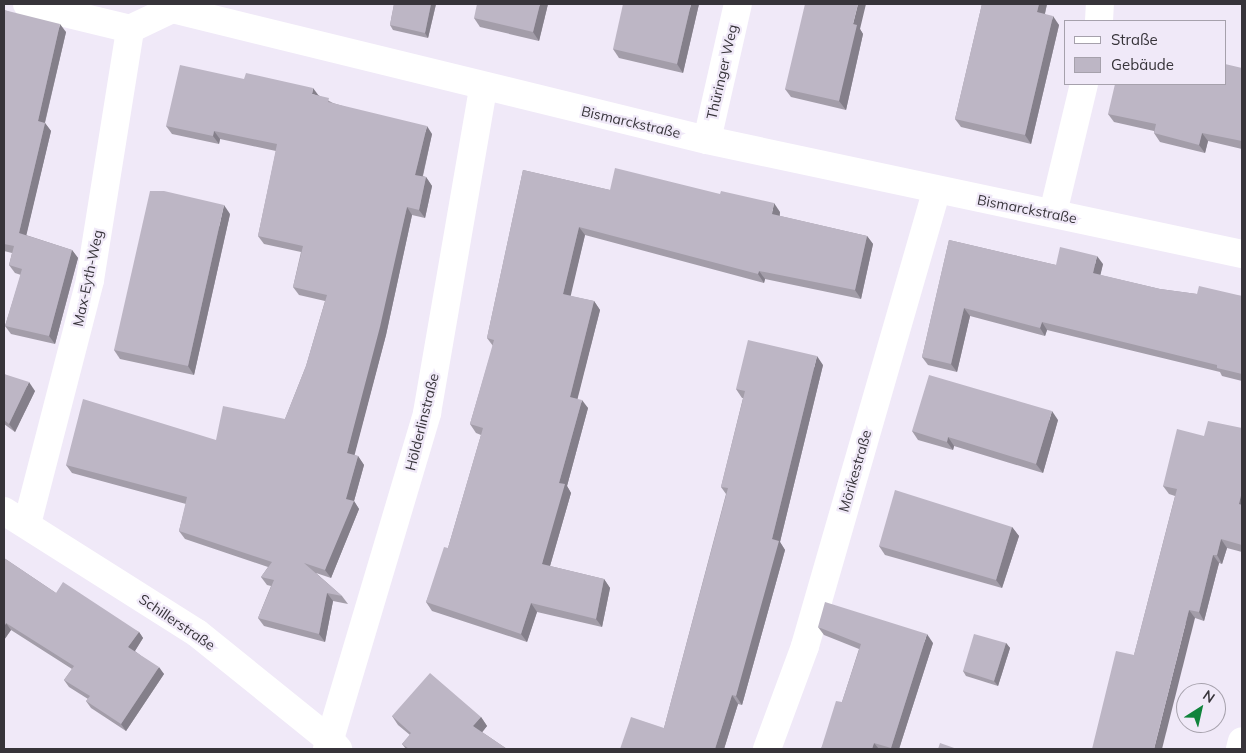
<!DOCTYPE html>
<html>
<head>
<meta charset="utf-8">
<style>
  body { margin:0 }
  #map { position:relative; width:1246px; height:753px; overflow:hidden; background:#f0e9f8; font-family:Mulish,sans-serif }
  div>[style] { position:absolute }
  .minor>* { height:28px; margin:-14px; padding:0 14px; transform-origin:14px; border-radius:14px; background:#fff }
  .wall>* { inset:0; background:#a39da9 }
  .shaded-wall>* { inset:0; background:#847f8a }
  .building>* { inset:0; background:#bdb6c5 }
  span { translate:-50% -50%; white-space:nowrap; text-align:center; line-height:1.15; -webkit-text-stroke:4.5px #f0e9f8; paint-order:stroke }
  .street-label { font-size:14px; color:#37343a }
  .frame { position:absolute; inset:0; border:5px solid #37343a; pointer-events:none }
  .legend { position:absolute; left:1064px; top:20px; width:162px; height:65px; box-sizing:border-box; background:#f0e9f8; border:1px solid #a6a1ac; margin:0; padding:6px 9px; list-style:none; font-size:15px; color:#37343a }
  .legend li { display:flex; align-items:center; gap:10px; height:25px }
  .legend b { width:25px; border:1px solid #a6a1ac }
  .north { position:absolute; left:1176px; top:683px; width:50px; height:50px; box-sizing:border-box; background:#f0e9f8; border:1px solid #a6a1ac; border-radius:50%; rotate:35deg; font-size:14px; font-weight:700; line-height:20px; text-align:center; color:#37343a }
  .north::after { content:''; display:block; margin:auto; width:18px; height:22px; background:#10843c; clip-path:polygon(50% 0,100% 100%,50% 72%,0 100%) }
</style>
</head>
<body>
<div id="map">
  <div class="minor">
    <div style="left:27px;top:4px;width:106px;rotate:13.6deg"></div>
    <div style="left:130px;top:29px;width:47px;rotate:-25.5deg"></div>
    <div style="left:172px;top:9px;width:551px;rotate:13.76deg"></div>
    <div style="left:707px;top:140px;width:547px;rotate:12.03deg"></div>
    <div style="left:1099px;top:21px;width:17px;rotate:-87deg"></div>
    <div style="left:707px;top:140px;width:139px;rotate:-77.2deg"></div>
    <div style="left:1053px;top:213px;width:133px;rotate:-76.5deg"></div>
    <div style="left:4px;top:511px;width:228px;rotate:32.3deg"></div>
    <div style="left:197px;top:633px;width:172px;rotate:38.9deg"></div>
    <div style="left:331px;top:741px;width:11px;rotate:49deg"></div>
    <div style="left:27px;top:524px;width:252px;rotate:-75.5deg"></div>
    <div style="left:90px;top:280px;width:254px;rotate:-80.9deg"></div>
    <div style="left:327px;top:749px;width:351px;rotate:-73.4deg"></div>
    <div style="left:427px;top:413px;width:330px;rotate:-80.2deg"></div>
    <div style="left:767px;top:749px;width:110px;rotate:-69.7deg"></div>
    <div style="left:805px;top:646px;width:473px;rotate:-73.9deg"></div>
    <div style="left:1240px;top:749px;width:8px;rotate:-76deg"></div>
  </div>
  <div class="wall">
    <div style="clip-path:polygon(394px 4px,436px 4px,428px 38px,393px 30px,390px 25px)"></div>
    <div style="clip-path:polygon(548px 4px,539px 41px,480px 27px,474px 18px)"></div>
    <div style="clip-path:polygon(699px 4px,683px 73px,619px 58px,613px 49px)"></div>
    <div style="clip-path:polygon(982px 4px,1047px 4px,1045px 14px,1059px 25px,1031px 144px,961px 127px,955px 119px)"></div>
    <div style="clip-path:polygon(4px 10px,66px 32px,45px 123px,51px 131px,26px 235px,72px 250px,78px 258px,55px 344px,11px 334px,5px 326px,21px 275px,15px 273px,9px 265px,12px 253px,4px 251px)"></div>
    <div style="clip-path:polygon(860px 29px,863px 34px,846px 110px,791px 97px,785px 89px)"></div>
    <div style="clip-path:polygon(1242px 68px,1242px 149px,1208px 141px,1205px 153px,1160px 142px,1154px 133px,1154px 131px,1114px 122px,1108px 114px)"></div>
    <div style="clip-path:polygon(318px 95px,333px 103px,432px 134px,423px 176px,426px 177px,432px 186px,425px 218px,412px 215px,386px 335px,354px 455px,358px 456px,364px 465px,354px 501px,359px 509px,331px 578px,316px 573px,342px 596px,348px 604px,333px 601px,325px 642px,264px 626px,258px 618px,271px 586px,267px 585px,261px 577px,268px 567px,185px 539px,179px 531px,186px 504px,72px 473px,66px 465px,216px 440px,285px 419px,306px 366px,325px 301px,299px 295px,293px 287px,301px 252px,264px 244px,258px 236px,276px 151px,220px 139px,219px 144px,172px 134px,166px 126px)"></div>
    <div style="clip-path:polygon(523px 170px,610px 190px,780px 212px,780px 216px,867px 236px,873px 244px,861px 299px,765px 279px,764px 283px,585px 235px,570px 296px,594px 301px,600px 310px,577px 399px,588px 408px,567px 486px,571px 493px,550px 566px,604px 579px,610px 588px,602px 627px,537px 612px,527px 642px,432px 611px,426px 602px,448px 548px,481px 435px,476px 433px,470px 424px,493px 346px,487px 338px)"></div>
    <div style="clip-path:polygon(230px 214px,194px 375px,120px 359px,114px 350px)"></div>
    <div style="clip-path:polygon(949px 240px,1056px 265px,1103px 264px,1100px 275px,1160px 289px,1197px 294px,1242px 296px,1242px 381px,1222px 376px,1220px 372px,1047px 330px,1045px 336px,970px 316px,957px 372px,928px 365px,922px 357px)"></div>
    <div style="clip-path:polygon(823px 365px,780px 542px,785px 550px,742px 705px,738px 704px,724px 749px,620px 749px,664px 728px,726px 494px,721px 487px,743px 398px,742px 398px,736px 389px)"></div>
    <div style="clip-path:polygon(4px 374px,35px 391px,15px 432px,4px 424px)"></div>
    <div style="clip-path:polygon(1058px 420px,1043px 473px,954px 446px,953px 450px,918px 440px,912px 431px)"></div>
    <div style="clip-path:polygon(1242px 428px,1242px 552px,1227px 548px,1222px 564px,1219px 563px,1204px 621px,1195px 618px,1134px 655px,1175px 496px,1169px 494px,1163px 486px,1204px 436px)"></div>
    <div style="clip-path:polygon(1012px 527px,1019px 536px,1002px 588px,885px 555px,879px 546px)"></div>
    <div style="clip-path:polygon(4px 554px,5px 556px,4px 558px,56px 593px,139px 632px,143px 638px,135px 651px,164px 674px,126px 731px,91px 708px,86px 701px,88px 699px,69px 687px,64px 680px,72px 669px,11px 630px,4px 640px)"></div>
    <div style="clip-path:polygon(818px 627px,933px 643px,899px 749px,821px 749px,842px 702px,859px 649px,824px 635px)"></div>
    <div style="clip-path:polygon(1006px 643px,1010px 648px,998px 686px,966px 676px,963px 671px)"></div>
    <div style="clip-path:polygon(392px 716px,481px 717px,487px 726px,482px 732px,507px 749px,406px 749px,402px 744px,410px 735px,398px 725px)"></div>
  </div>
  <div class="shaded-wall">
    <div style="clip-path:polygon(431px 4px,436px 4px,428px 38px,425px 33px)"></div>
    <div style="clip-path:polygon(540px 4px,548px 4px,539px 41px,533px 32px)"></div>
    <div style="clip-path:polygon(691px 4px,699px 4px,683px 73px,677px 64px)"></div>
    <div style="clip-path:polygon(858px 4px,866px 4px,860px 29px,863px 34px,846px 110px,839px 101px,853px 24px)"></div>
    <div style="clip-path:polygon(1039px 4px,1047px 4px,1043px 21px,1037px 12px)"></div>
    <div style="clip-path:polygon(1053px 16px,1059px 25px,1031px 144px,1025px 135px)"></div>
    <div style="clip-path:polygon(60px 24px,66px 32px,43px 130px,38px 121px)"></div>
    <div style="clip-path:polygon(313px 88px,319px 96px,312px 94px)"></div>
    <div style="clip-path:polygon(45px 123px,51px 131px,25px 241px,19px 233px)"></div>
    <div style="clip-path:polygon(427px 126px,432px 134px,421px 183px,415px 175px)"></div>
    <div style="clip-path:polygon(214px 131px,220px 139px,219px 144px,213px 136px)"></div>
    <div style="clip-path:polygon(1202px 133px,1208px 141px,1205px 153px,1199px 145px)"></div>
    <div style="clip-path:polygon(426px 177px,432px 186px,425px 218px,419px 210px)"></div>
    <div style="clip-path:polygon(774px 203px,780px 212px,778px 223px,772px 214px)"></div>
    <div style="clip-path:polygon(224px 205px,230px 214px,194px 375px,188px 366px)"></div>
    <div style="clip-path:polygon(407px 207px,412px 215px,386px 335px,353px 461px,347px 453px)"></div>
    <div style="clip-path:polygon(579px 227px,585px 235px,569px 303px,563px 294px)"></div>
    <div style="clip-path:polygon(867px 236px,873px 244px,861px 299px,855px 290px)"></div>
    <div style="clip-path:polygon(72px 250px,78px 258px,55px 344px,49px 336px)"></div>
    <div style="clip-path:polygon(1097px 256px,1103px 264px,1099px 281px,1093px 273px)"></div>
    <div style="clip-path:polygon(759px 271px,765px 279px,764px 283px,758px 274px)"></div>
    <div style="clip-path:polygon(594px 301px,600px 310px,576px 405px,570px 397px)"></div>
    <div style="clip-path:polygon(964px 308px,970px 316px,957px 372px,951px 364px)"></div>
    <div style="clip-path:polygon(1042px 322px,1047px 330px,1045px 336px,1040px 328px)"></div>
    <div style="clip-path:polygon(817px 356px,823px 365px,780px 542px,785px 550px,742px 705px,736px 696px,772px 539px)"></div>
    <div style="clip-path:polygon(29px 382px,35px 391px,15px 432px,9px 424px)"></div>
    <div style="clip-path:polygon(582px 400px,588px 408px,567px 486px,571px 493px,548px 573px,542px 564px,559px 483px)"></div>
    <div style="clip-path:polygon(1052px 411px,1058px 420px,1043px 473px,1036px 464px)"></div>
    <div style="clip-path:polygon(948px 437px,954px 446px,953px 450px,947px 442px)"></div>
    <div style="clip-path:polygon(358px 456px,364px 465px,354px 501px,359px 509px,331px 578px,325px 570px)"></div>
    <div style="clip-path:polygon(1242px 491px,1242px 509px,1239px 504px)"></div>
    <div style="clip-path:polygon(1012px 527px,1019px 536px,1002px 588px,996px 580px)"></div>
    <div style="clip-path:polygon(1221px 539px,1227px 548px,1222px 564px,1217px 555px)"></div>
    <div style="clip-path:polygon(1213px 555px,1219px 563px,1204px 621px,1199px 612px)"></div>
    <div style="clip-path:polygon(604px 579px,610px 588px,602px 627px,596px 619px)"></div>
    <div style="clip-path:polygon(327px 593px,333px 601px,325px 642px,319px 634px)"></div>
    <div style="clip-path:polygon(531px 603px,537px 612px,527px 642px,521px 634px)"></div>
    <div style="clip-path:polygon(1189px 610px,1195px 618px,1162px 749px,1154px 749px)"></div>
    <div style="clip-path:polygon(6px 623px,11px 630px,4px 640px,4px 627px)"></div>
    <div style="clip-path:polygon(139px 632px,143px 638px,133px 654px,128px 647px)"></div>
    <div style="clip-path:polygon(927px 634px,933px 643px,899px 749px,891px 749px,891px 748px)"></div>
    <div style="clip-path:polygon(1006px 643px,1010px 648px,998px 686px,994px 681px)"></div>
    <div style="clip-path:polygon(159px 667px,164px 674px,126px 731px,121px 724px)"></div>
    <div style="clip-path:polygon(732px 695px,738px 704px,724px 749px,715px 749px)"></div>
    <div style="clip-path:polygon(481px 717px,487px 726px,480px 735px,473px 726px)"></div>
    <div style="clip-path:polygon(874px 743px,879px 749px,872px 749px)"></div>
  </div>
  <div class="building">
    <div style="clip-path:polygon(394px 4px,431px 4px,425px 33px,390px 25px)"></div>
    <div style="clip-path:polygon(477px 4px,540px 4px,533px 32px,474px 18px)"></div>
    <div style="clip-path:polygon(623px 4px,691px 4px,677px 64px,613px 49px)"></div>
    <div style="clip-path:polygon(805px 4px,858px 4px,853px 24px,857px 25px,839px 101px,785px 89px)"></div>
    <div style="clip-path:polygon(982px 4px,1039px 4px,1037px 12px,1053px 16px,1025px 135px,955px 119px)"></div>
    <div style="clip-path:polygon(4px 10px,60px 24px,38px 121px,45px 123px,19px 233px,72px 250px,49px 336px,5px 326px,22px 269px,9px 265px,14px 246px,4px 244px)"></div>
    <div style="clip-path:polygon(1225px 64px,1242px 68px,1242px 141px,1202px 133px,1199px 145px,1154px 133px,1156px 124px,1108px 114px,1115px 84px,1225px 84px)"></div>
    <div style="clip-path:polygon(180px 65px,244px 79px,246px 73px,313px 88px,312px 94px,329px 98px,328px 102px,427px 126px,415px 175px,426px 177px,419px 210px,407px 207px,380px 327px,347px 453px,358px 456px,346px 499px,354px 501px,325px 570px,304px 563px,342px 596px,327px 593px,319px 634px,258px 618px,274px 580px,261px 577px,272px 562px,179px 531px,187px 497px,66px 465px,83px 399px,216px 440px,223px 406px,285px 419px,306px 366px,327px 295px,293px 287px,303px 246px,258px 236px,277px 144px,214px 131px,213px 136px,166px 126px)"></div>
    <div style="clip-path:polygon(615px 168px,720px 194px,721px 191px,774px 203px,772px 214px,867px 236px,855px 290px,759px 271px,758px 274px,579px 227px,563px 294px,594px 301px,570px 397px,582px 400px,559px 483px,565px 484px,542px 564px,604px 579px,596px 619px,531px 603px,521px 634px,426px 602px,444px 547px,448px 548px,483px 428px,470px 424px,494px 340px,487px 338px,523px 170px,610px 190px)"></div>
    <div style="clip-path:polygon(150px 191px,164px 191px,224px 205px,188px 366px,114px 350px)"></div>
    <div style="clip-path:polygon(949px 240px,1056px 265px,1060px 247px,1097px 256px,1093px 273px,1160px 289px,1197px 294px,1199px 286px,1242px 296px,1242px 374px,1217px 368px,1217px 365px,1042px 322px,1040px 328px,964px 308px,951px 364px,922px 357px)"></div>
    <div style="clip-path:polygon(748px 340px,817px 356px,772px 539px,779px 541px,736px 696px,732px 695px,715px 749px,620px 749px,631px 717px,664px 728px,728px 488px,721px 487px,745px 391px,736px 389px)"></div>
    <div style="clip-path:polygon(4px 374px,29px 382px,9px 424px,4px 420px)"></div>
    <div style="clip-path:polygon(929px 375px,1052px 411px,1036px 464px,948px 437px,947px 442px,912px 431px)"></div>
    <div style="clip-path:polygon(1208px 421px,1242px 428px,1242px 491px,1239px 504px,1242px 505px,1242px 545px,1221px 539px,1217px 555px,1213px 555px,1199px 612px,1189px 610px,1154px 749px,1092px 749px,1116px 651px,1134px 655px,1177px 489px,1163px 486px,1177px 429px,1204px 436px)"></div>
    <div style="clip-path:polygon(895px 490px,1012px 527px,996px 580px,879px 546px)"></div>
    <div style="clip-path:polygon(4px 558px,56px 593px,63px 582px,139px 632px,128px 647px,159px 667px,121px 724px,86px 701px,90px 696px,64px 680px,74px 666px,6px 623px,4px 627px)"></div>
    <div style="clip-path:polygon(825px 602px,927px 634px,891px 748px,874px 743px,872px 749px,821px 749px,836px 701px,842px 702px,861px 644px,818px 627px)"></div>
    <div style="clip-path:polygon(974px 634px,1006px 643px,994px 681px,963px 671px)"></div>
    <div style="clip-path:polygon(430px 673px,481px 717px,473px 726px,507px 749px,409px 749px,402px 744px,411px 733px,392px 716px)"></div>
    <div style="clip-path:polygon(940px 743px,957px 749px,938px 749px)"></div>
  </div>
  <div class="street-label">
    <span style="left:722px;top:72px;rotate:-77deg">Thüringer Weg</span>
    <span style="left:631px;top:122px;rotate:13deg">Bismarckstraße</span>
    <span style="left:1027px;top:209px;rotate:11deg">Bismarckstraße</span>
    <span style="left:88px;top:278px;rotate:-78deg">Max-Eyth-Weg</span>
    <span style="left:422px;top:422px;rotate:-76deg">Hölderlinstraße</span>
    <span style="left:855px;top:471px;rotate:-74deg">Mörikestraße</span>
    <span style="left:177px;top:622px;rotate:34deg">Schillerstraße</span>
  </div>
  <div class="frame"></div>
  <ul class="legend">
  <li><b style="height:6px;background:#fff"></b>Straße</li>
  <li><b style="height:14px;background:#bdb6c5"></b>Gebäude</li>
  </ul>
  <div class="north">N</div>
</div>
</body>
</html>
